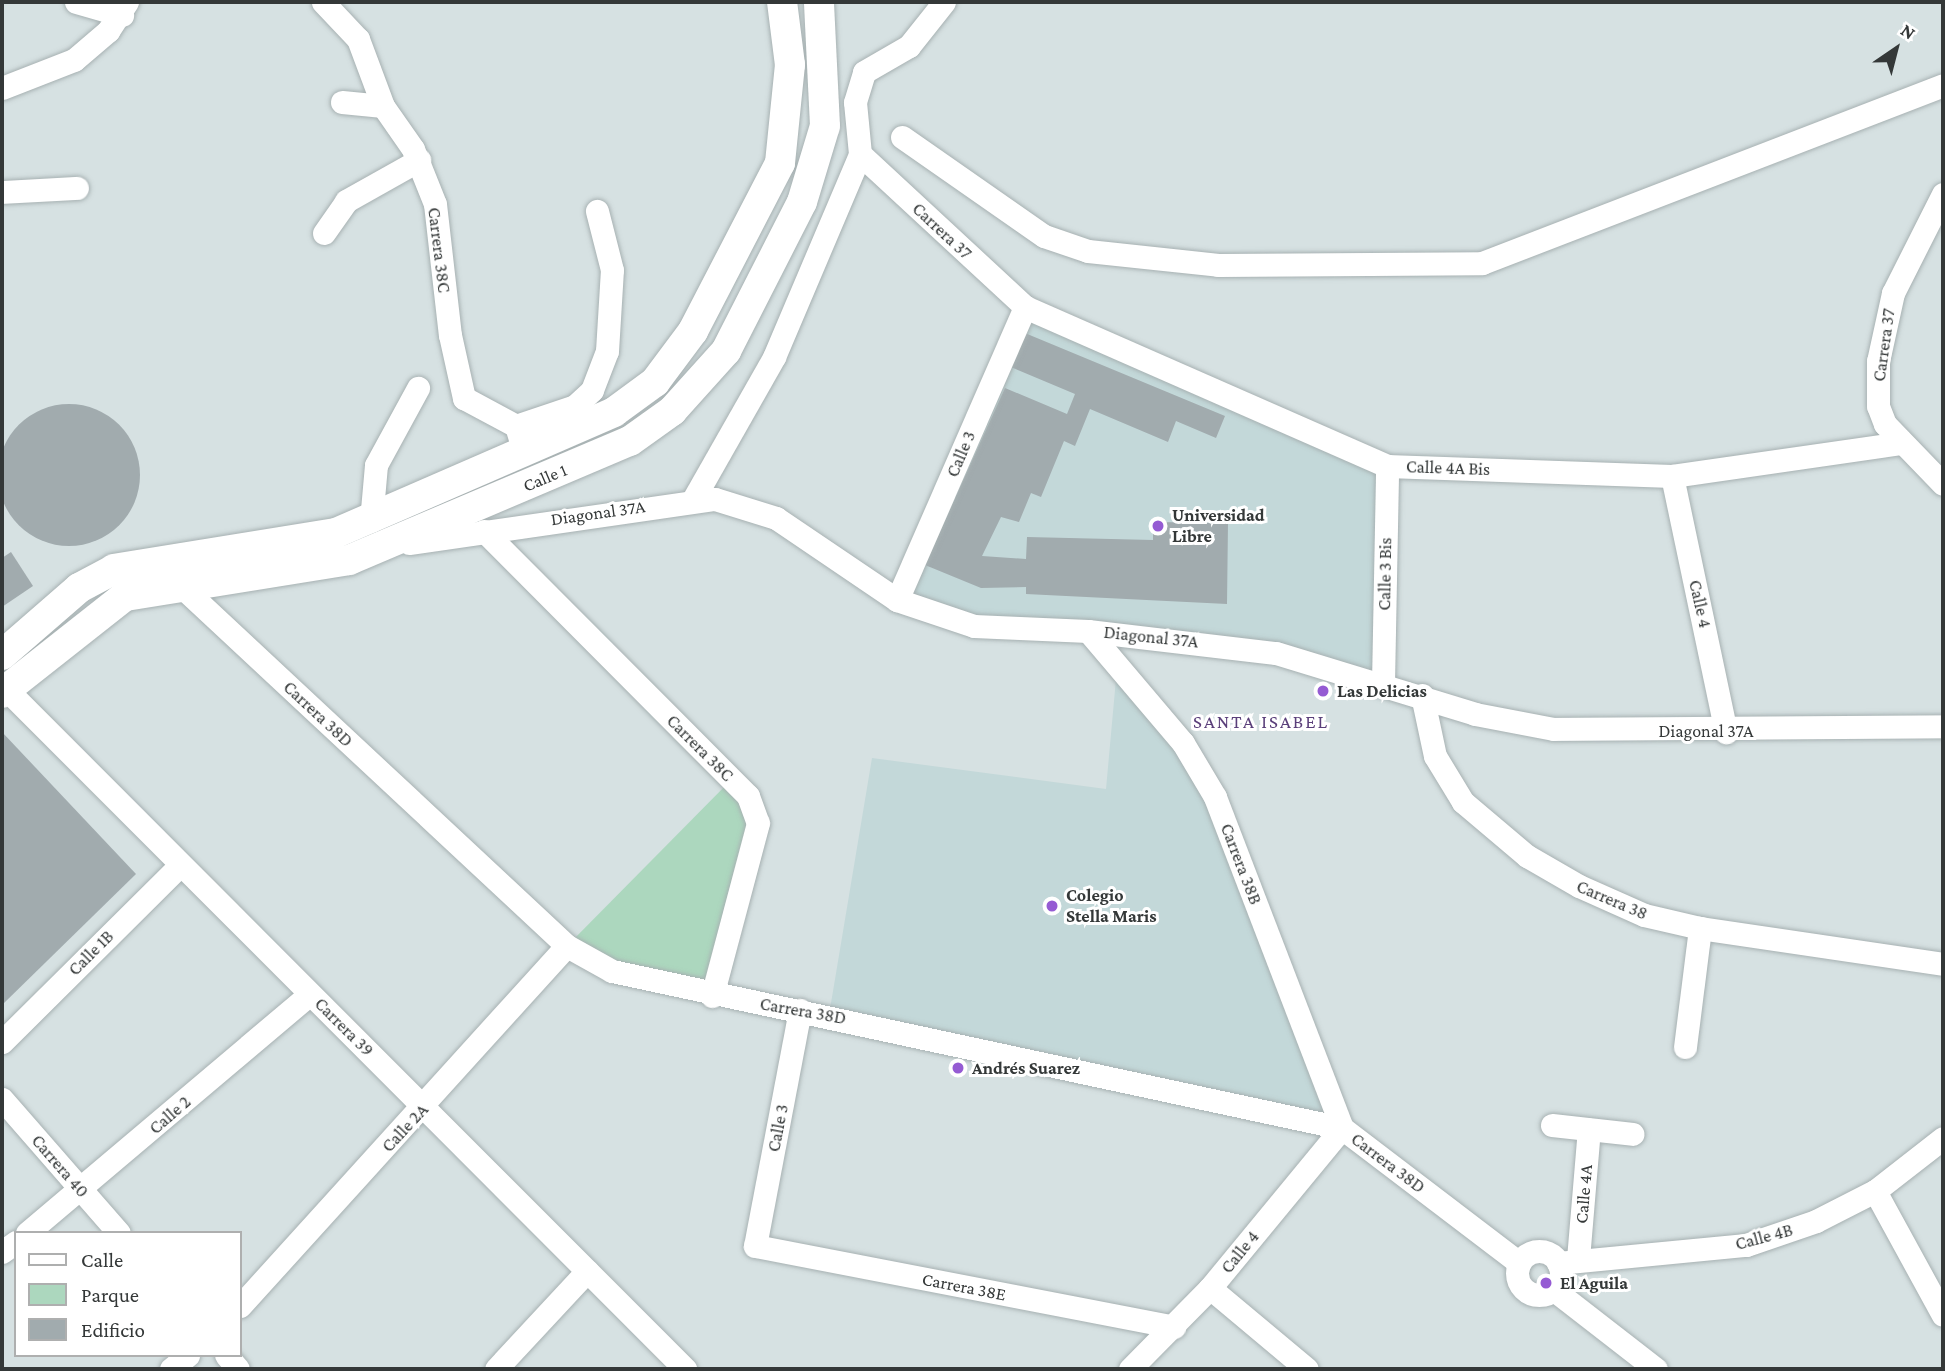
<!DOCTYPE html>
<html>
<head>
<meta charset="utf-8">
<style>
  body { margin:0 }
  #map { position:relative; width:1945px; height:1371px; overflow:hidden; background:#d6e1e2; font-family:"Crimson Pro",serif }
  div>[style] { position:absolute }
  .built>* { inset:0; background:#c3d8d9 }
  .green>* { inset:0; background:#acd7be }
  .building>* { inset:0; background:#a1abae }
  .round { border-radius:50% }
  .roads { filter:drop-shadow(0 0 2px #a7b1b2) drop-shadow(0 0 2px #a7b1b2) }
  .minor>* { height:23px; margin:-11.5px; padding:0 11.5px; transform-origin:11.5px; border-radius:11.5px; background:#fff }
  .minor>.ring { margin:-11.5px; padding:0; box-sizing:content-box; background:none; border:23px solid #fff; border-radius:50% }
  .major>* { height:30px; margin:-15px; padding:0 15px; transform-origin:15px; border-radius:15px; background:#fff }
  .dots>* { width:19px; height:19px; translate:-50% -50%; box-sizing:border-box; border:4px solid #fff; border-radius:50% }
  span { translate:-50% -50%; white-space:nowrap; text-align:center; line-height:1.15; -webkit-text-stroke:6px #fff; paint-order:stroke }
  .street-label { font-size:18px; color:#343838 }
  .poi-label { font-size:18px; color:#343838; font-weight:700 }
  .left { translate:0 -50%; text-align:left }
  .neighbourhood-label { font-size:19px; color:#5a3f7a; letter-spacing:2px }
  .frame { position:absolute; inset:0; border:4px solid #343838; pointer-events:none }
  .legend { position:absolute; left:14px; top:1231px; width:228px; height:126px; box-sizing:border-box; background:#fff; border:2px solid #aeafaf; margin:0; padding:9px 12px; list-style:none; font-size:21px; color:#343838 }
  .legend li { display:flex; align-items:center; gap:14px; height:35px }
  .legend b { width:35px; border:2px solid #aeafaf }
  .north { position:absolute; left:1861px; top:14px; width:70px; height:70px; -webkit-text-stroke:5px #fff; paint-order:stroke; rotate:35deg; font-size:19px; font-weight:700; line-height:28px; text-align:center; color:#343838 }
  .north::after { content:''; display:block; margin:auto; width:24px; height:32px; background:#343838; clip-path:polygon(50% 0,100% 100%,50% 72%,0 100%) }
</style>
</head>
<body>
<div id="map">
  <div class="built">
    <div style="clip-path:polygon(1025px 307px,1387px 466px,1383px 683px,1276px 653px,952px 621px,904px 587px)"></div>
    <div style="clip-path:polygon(1117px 668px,1183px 743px,1342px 1128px,829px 1015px,872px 758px,1106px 789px)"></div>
  </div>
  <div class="green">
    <div style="clip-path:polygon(731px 780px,758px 823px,712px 996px,567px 946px)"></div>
  </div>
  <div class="building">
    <div style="clip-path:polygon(1020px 331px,1225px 416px,1216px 438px,1176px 421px,1168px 442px,1090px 409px,1075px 446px,1064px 441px,1041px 497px,1031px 493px,1019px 522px,1001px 517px,982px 556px,1026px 559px,1027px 537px,1153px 540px,1153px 522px,1228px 523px,1227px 604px,1026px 594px,1026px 587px,981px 588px,925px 565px,1005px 388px,1067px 414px,1075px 394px,1006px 365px)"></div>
    <div class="round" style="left:-2px;top:404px;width:142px;height:142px"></div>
    <div style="clip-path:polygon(11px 552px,33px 586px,2px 607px,2px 558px)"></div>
    <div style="clip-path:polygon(2px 732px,136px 874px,2px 1005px)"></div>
  </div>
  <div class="roads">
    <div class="minor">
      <div style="left:76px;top:2px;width:48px;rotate:15.8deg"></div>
      <div style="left:323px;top:2px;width:51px;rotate:46.6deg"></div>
      <div style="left:358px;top:39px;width:72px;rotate:69.5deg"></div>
      <div style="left:383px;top:106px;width:52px;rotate:55.1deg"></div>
      <div style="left:413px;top:149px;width:59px;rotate:68.2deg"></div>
      <div style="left:435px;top:204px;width:132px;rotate:83.5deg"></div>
      <div style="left:450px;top:335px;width:65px;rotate:77.5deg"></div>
      <div style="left:464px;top:398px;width:59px;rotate:28.3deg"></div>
      <div style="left:516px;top:426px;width:28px;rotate:73deg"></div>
      <div style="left:2px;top:88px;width:77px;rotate:-21.3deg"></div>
      <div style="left:74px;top:60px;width:45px;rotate:-40.5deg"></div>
      <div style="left:108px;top:31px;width:35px;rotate:-57deg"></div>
      <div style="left:342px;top:102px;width:41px;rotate:5.6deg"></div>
      <div style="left:902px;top:137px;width:173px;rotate:34.9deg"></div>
      <div style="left:1044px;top:236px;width:46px;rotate:18.8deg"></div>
      <div style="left:1088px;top:251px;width:131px;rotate:6.1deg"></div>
      <div style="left:1218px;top:265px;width:264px;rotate:-0.4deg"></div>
      <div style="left:1482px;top:263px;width:494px;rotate:-21.1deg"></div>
      <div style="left:860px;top:154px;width:225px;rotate:42.8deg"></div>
      <div style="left:1025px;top:307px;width:395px;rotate:23.7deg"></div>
      <div style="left:1387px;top:466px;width:285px;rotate:2deg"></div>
      <div style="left:1672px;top:476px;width:232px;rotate:-8.2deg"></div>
      <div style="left:2px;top:192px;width:75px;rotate:-3.1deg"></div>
      <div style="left:1943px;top:194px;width:111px;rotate:116.8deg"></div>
      <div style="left:1893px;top:293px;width:70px;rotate:102.4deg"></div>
      <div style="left:1878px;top:361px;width:45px;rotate:90deg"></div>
      <div style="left:1878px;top:406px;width:19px;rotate:69deg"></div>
      <div style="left:1885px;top:424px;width:83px;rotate:46deg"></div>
      <div style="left:324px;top:233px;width:39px;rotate:-55deg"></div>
      <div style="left:346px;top:201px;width:84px;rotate:-29.3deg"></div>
      <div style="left:516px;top:426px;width:62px;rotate:-18.7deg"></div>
      <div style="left:575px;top:406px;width:23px;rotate:-43deg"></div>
      <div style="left:592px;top:390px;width:42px;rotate:-69deg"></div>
      <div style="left:607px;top:351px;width:81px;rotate:-86.5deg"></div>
      <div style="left:612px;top:270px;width:61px;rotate:-104.3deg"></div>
      <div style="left:1672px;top:476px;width:262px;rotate:78.1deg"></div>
      <div style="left:694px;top:498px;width:162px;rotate:-60.4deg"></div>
      <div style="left:774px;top:357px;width:220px;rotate:-67deg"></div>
      <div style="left:860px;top:154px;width:52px;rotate:-95.5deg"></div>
      <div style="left:855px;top:102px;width:31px;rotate:-73deg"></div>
      <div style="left:864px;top:72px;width:52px;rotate:-30deg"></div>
      <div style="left:909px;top:46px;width:56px;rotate:-51.5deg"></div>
      <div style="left:371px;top:521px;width:56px;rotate:-84.9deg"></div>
      <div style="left:376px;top:465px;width:88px;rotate:-61.4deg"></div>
      <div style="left:484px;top:531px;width:374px;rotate:45.1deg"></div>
      <div style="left:748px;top:796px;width:29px;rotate:70deg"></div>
      <div style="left:758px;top:823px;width:179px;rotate:104.9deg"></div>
      <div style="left:409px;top:543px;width:309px;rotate:-8.2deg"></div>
      <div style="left:715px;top:499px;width:64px;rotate:17.3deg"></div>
      <div style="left:776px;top:518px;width:146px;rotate:34.1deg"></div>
      <div style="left:897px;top:600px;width:81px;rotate:18.7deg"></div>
      <div style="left:974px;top:626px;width:114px;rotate:2.5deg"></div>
      <div style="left:1088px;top:631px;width:189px;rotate:6.7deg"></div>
      <div style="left:1276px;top:653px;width:208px;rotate:17deg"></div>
      <div style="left:1475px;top:714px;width:80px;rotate:10.8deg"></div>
      <div style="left:1554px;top:729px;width:389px;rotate:-0.4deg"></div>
      <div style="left:181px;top:586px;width:528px;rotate:43deg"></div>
      <div style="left:567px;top:946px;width:51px;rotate:29.1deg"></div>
      <div style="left:612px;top:971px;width:747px;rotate:12.14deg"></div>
      <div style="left:1342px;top:1128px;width:223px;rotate:37.3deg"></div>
      <div style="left:897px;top:600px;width:320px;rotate:-66.4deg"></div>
      <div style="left:1088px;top:631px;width:147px;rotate:49.7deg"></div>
      <div style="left:1183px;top:743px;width:63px;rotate:59.3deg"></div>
      <div style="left:1215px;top:797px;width:355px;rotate:69deg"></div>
      <div style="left:1383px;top:683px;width:217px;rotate:-88.9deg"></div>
      <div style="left:2px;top:685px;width:967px;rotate:45.04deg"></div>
      <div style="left:1422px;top:695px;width:62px;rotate:78deg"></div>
      <div style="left:1435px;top:756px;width:54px;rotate:58.7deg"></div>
      <div style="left:1463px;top:802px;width:84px;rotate:40.2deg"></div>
      <div style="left:1527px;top:856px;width:60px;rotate:30deg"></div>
      <div style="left:1579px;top:886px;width:71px;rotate:24deg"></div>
      <div style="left:1644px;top:915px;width:57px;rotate:13.1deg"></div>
      <div style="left:1700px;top:928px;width:246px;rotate:8.4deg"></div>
      <div style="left:800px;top:1010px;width:240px;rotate:100.8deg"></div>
      <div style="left:755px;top:1246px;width:427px;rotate:10.9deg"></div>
      <div style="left:2px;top:1042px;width:251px;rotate:-44.8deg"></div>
      <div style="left:1685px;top:1047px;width:120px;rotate:-82.8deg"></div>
      <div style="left:2px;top:1099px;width:178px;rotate:48.9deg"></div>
      <div style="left:1552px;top:1125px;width:81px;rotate:6.3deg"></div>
      <div style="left:1875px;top:1191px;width:141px;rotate:61.3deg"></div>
      <div style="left:27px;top:1233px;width:370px;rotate:-40.2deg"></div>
      <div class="ring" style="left:1517px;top:1251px;width:21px;height:21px"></div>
      <div style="left:2px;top:1252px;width:17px;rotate:-36deg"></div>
      <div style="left:1578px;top:1259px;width:130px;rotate:-85.2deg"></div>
      <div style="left:1558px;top:1263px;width:189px;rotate:-5.5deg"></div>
      <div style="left:1746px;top:1245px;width:74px;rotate:-18.9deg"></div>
      <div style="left:1816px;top:1221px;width:66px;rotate:-27deg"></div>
      <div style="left:1875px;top:1191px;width:86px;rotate:-37.9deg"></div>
      <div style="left:1210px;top:1288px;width:126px;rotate:39.9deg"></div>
      <div style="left:1554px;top:1290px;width:129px;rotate:37.8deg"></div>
      <div style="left:240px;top:1306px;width:486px;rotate:-47.8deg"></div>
      <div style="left:226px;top:1355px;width:18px;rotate:49deg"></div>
      <div style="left:171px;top:1369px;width:22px;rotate:-39deg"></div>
      <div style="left:496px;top:1369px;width:134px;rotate:-47.1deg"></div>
      <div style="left:1130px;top:1369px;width:114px;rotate:-45.4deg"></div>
      <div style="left:1210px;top:1288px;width:207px;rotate:-50.5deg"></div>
    </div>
    <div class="major">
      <div style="left:2px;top:655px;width:102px;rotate:-41deg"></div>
      <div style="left:79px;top:588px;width:40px;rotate:-28deg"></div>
      <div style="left:114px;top:569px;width:225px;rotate:-9.2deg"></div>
      <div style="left:336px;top:533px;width:303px;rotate:-23.5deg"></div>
      <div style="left:614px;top:412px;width:51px;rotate:-36.2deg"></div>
      <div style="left:655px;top:382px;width:64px;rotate:-53.3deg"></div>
      <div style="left:693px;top:331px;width:189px;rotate:-62.6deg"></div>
      <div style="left:780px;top:163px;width:99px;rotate:-84.2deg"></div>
      <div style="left:790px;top:65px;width:64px;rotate:-97.2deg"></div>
      <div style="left:2px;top:693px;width:157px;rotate:-38.3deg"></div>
      <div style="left:125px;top:596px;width:227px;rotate:-9.1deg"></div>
      <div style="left:349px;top:560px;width:305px;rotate:-23deg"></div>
      <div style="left:630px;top:441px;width:52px;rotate:-35.5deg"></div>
      <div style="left:672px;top:411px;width:81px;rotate:-48deg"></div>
      <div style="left:726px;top:351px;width:167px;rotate:-63deg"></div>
      <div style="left:802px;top:202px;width:79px;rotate:-73.2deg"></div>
      <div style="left:825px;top:126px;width:124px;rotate:-92.8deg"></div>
    </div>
  </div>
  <div class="dots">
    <div style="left:1158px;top:526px;background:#955bd3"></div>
    <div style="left:1323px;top:691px;background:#955bd3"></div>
    <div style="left:1052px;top:906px;background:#955bd3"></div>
    <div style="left:958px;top:1068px;background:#955bd3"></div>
    <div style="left:1546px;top:1283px;background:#955bd3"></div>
  </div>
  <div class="street-label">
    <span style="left:942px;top:231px;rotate:43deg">Carrera 37</span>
    <span style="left:439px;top:250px;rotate:83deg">Carrera 38C</span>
    <span style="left:1884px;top:345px;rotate:-82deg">Carrera 37</span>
    <span style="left:961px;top:454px;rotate:-67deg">Calle 3</span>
    <span style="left:1448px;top:468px;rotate:2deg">Calle 4A Bis</span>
    <span style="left:545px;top:478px;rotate:-23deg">Calle 1</span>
    <span style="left:598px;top:513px;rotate:-8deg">Diagonal 37A</span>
    <span style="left:1385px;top:574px;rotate:-89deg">Calle 3 Bis</span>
    <span style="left:1700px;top:604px;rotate:77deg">Calle 4</span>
    <span style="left:1151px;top:637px;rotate:6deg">Diagonal 37A</span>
    <span style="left:318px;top:714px;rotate:43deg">Carrera 38D</span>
    <span style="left:1706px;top:731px">Diagonal 37A</span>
    <span style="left:700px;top:748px;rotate:45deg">Carrera 38C</span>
    <span style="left:1241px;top:864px;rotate:69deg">Carrera 38B</span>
    <span style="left:1612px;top:900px;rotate:23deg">Carrera 38</span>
    <span style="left:91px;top:953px;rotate:-45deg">Calle 1B</span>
    <span style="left:803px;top:1011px;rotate:10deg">Carrera 38D</span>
    <span style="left:344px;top:1027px;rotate:45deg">Carrera 39</span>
    <span style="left:170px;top:1115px;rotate:-41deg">Calle 2</span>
    <span style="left:405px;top:1128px;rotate:-47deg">Calle 2A</span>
    <span style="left:778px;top:1128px;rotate:-79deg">Calle 3</span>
    <span style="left:1388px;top:1163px;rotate:37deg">Carrera 38D</span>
    <span style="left:60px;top:1166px;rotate:49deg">Carrera 40</span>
    <span style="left:1584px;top:1194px;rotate:-85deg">Calle 4A</span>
    <span style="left:1764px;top:1237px;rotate:-15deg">Calle 4B</span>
    <span style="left:1240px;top:1252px;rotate:-51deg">Calle 4</span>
    <span style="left:964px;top:1287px;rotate:11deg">Carrera 38E</span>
  </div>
  <div class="poi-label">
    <span class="left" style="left:1172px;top:526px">Universidad<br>Libre</span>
    <span class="left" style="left:1337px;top:691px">Las Delicias</span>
    <span class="left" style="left:1066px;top:906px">Colegio<br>Stella Maris</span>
    <span class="left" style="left:972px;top:1068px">Andrés Suarez</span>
    <span class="left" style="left:1560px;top:1283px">El Aguila</span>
  </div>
  <div class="neighbourhood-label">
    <span style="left:1261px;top:722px">SANTA ISABEL</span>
  </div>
  <div class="frame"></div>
  <ul class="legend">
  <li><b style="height:9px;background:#fff"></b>Calle</li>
  <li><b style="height:19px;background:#acd7be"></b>Parque</li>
  <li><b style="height:19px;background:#a1abae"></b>Edificio</li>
  </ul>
  <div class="north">N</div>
</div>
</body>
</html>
